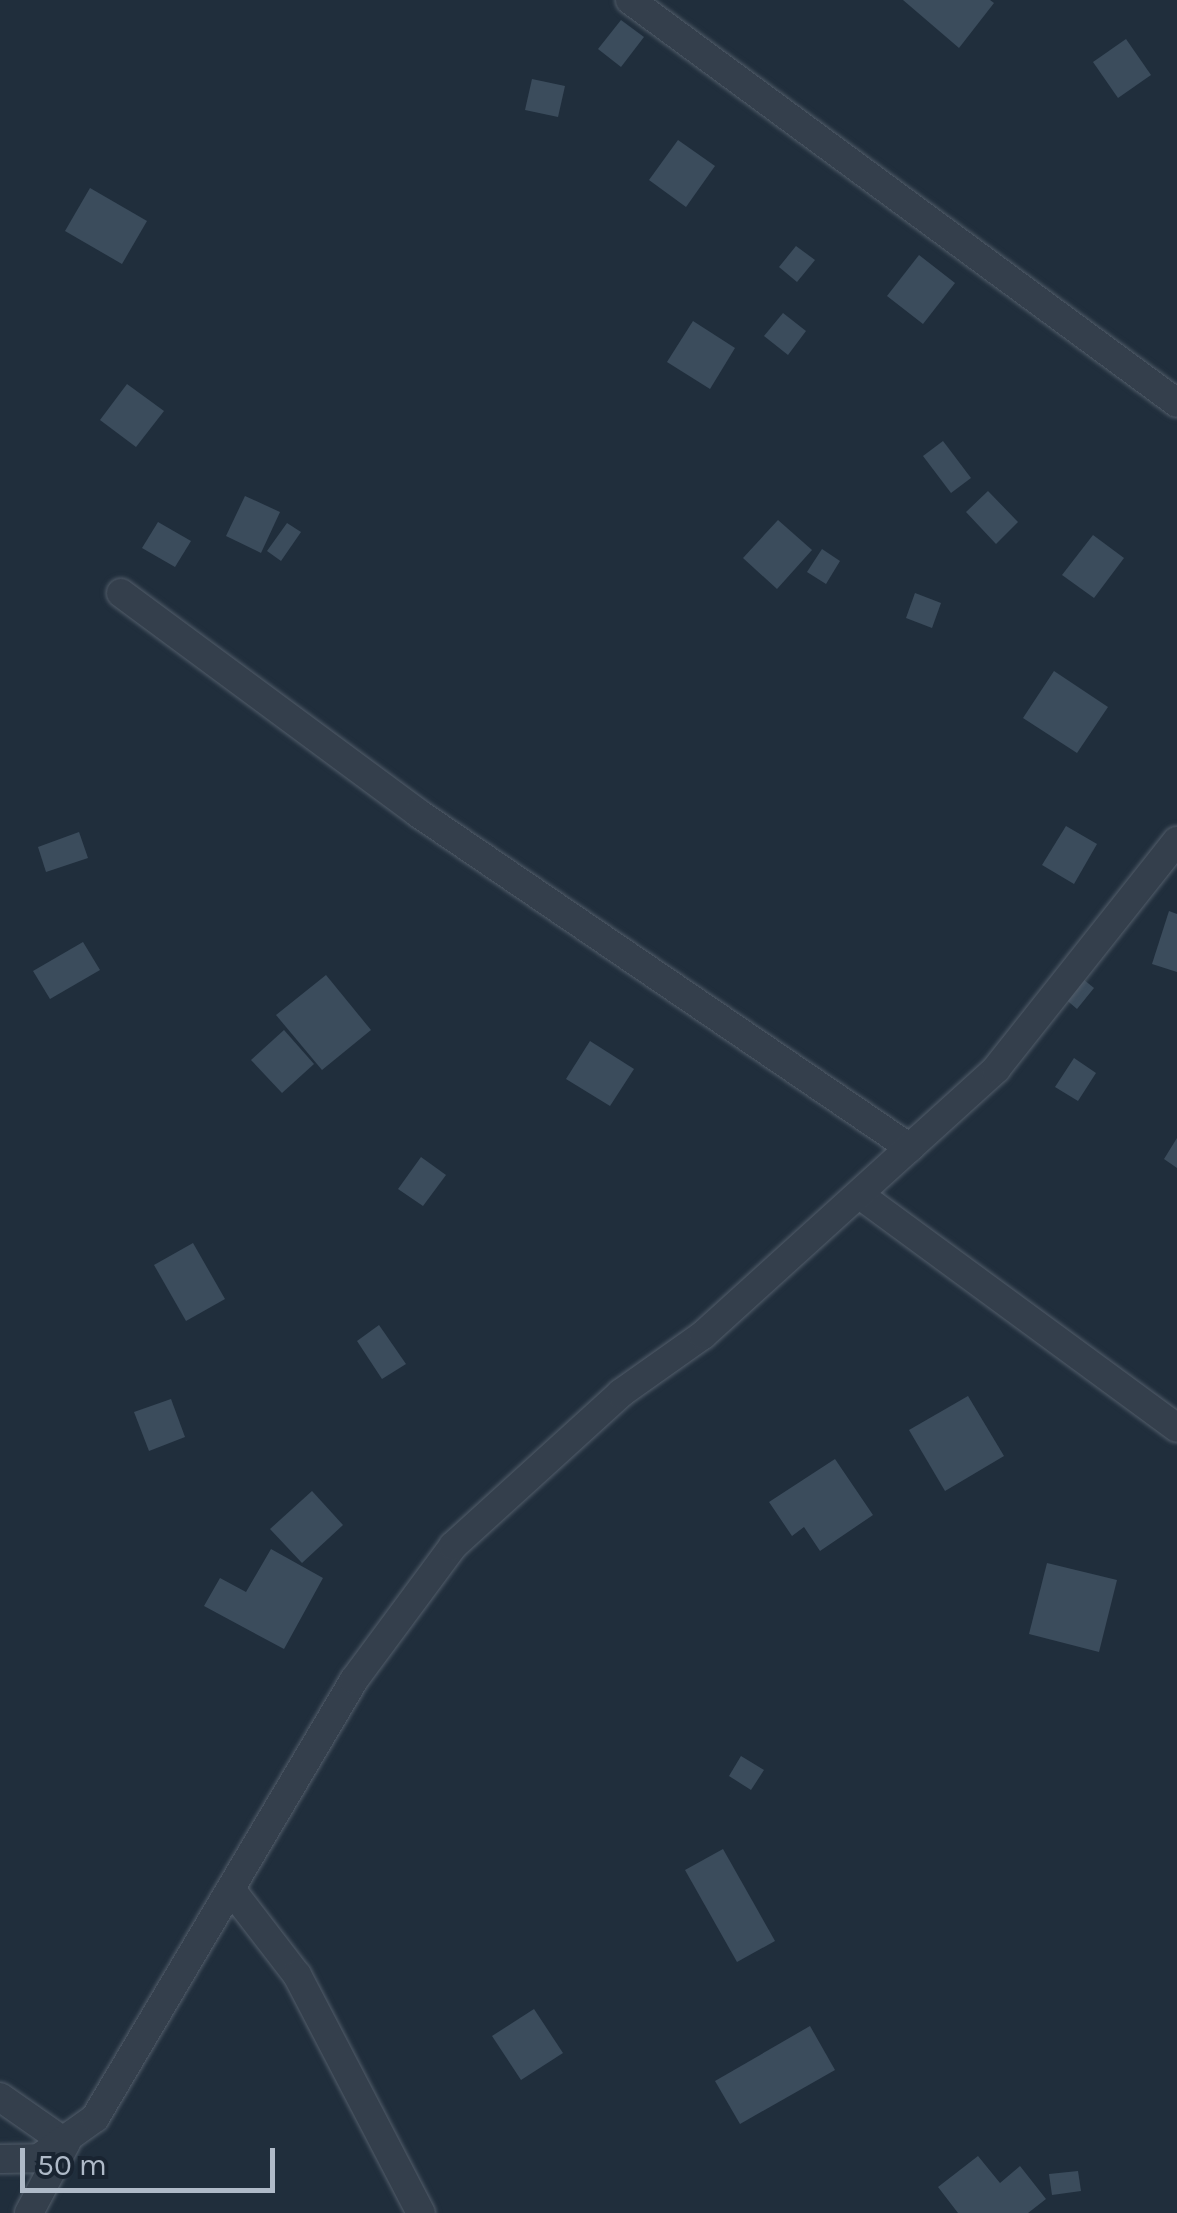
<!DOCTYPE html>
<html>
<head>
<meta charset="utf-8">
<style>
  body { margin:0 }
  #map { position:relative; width:1177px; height:2213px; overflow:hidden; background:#202e3c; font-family:Karla,sans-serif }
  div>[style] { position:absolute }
  .building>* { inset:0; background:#3b4c5c }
  .roads { filter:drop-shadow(0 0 2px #525d6a) drop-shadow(0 0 2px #525d6a) }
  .minor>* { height:28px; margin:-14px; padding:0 14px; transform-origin:14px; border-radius:14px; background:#343f4c }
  span { translate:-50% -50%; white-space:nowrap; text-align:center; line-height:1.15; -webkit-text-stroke:8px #192431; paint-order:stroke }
  .scale { position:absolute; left:20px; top:2148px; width:255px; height:45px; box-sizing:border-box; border:5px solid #afbac8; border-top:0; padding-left:12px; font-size:30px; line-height:35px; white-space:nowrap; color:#afbac8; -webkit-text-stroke:8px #192431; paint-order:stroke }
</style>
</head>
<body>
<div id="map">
  <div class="building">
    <div style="clip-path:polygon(903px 0,990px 0,994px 3px,959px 48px)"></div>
    <div style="clip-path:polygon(621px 20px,644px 37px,621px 67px,598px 49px)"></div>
    <div style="clip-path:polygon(1126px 39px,1151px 75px,1118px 98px,1093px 62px)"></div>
    <div style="clip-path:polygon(532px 79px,565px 86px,558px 117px,525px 110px)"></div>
    <div style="clip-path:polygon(678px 140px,715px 166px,686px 207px,649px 180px)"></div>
    <div style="clip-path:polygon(90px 188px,147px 221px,122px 264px,65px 231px)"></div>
    <div style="clip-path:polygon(796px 246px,815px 260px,797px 282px,779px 267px)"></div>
    <div style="clip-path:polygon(919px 255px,955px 283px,923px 324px,887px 296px)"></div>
    <div style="clip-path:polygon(783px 313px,806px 331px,788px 355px,764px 336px)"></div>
    <div style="clip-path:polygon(693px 321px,735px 348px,710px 389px,667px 362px)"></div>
    <div style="clip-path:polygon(127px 384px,164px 411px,136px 447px,100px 420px)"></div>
    <div style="clip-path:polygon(943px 441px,971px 478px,951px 493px,923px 456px)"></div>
    <div style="clip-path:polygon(988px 491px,1018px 522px,996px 544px,966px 512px)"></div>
    <div style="clip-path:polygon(245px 496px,280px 512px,261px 553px,226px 536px)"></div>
    <div style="clip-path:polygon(778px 520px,812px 550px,777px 589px,743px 558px)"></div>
    <div style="clip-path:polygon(158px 522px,191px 541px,175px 567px,142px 548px)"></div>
    <div style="clip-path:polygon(287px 523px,301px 532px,281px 561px,267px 551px)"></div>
    <div style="clip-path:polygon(1093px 535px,1124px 558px,1094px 598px,1062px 575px)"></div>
    <div style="clip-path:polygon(822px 549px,840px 561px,826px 584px,807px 572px)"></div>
    <div style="clip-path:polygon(915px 593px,941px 603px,932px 628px,906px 618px)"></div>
    <div style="clip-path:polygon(1054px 671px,1108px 707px,1077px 753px,1023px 718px)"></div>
    <div style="clip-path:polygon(1066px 826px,1097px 844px,1074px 884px,1042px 865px)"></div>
    <div style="clip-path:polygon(79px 832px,88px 858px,46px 872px,38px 847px)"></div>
    <div style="clip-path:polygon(1169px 911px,1177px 914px,1177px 972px,1152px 964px)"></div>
    <div style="clip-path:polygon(83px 942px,100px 970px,50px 999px,33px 971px)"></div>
    <div style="clip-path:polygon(1072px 970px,1094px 988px,1077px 1009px,1055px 990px)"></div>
    <div style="clip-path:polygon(326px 975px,371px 1030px,322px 1070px,276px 1015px)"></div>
    <div style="clip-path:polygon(284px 1030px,314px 1064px,282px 1093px,251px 1060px)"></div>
    <div style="clip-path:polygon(590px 1041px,634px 1069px,610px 1106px,566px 1079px)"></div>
    <div style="clip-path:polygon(1074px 1058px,1096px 1073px,1078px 1101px,1055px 1087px)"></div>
    <div style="clip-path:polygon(1177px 1138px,1177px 1168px,1164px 1159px)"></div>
    <div style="clip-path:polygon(421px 1157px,446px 1175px,423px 1206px,398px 1189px)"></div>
    <div style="clip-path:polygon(193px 1243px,225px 1299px,186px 1321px,154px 1265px)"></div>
    <div style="clip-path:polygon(379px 1325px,406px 1364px,382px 1379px,357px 1341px)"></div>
    <div style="clip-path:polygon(968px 1396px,1004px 1456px,945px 1491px,909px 1430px)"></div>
    <div style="clip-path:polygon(171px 1399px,185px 1437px,149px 1451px,134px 1412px)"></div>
    <div style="clip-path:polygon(835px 1459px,873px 1515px,820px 1551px,804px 1527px,792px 1536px,769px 1502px)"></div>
    <div style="clip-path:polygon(312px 1491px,343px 1525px,302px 1563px,270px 1529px)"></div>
    <div style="clip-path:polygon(271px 1549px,323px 1578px,284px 1649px,204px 1606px,220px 1578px,246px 1592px)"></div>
    <div style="clip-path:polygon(1047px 1563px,1117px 1580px,1099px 1652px,1029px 1634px)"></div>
    <div style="clip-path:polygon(741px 1756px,764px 1770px,751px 1790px,729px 1776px)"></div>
    <div style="clip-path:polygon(723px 1849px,775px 1941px,737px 1962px,685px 1870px)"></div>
    <div style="clip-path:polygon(534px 2009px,563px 2053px,521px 2080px,492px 2036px)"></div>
    <div style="clip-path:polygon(810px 2026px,835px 2070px,740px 2124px,715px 2081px)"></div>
    <div style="clip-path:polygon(978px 2156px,1000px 2183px,1020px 2166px,1046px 2199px,1028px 2213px,958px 2213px,938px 2187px)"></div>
    <div style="clip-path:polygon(1078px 2171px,1081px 2191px,1052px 2195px,1049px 2174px)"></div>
  </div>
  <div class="roads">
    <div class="minor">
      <div style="left:630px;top:0;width:679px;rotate:36.38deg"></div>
      <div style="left:121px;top:593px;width:370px;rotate:36.5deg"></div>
      <div style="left:418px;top:813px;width:595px;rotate:34.25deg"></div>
      <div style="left:860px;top:1195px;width:393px;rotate:36.3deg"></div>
      <div style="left:233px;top:1892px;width:105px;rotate:52.4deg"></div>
      <div style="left:297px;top:1975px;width:268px;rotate:62.5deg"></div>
      <div style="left:0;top:2097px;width:80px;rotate:34.9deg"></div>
      <div style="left:66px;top:2143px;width:79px;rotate:117.9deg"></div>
      <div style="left:0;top:2159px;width:39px;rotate:-1deg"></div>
      <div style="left:39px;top:2158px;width:69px;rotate:-35.5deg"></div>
      <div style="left:95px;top:2118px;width:509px;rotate:-59.4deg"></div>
      <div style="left:354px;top:1680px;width:167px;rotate:-53.5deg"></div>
      <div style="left:453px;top:1546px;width:227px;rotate:-42.3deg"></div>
      <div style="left:621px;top:1393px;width:100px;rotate:-35.3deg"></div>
      <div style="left:703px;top:1335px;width:396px;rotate:-42.2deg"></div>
      <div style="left:996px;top:1069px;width:291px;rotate:-51.6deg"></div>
    </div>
  </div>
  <div class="scale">50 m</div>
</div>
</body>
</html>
